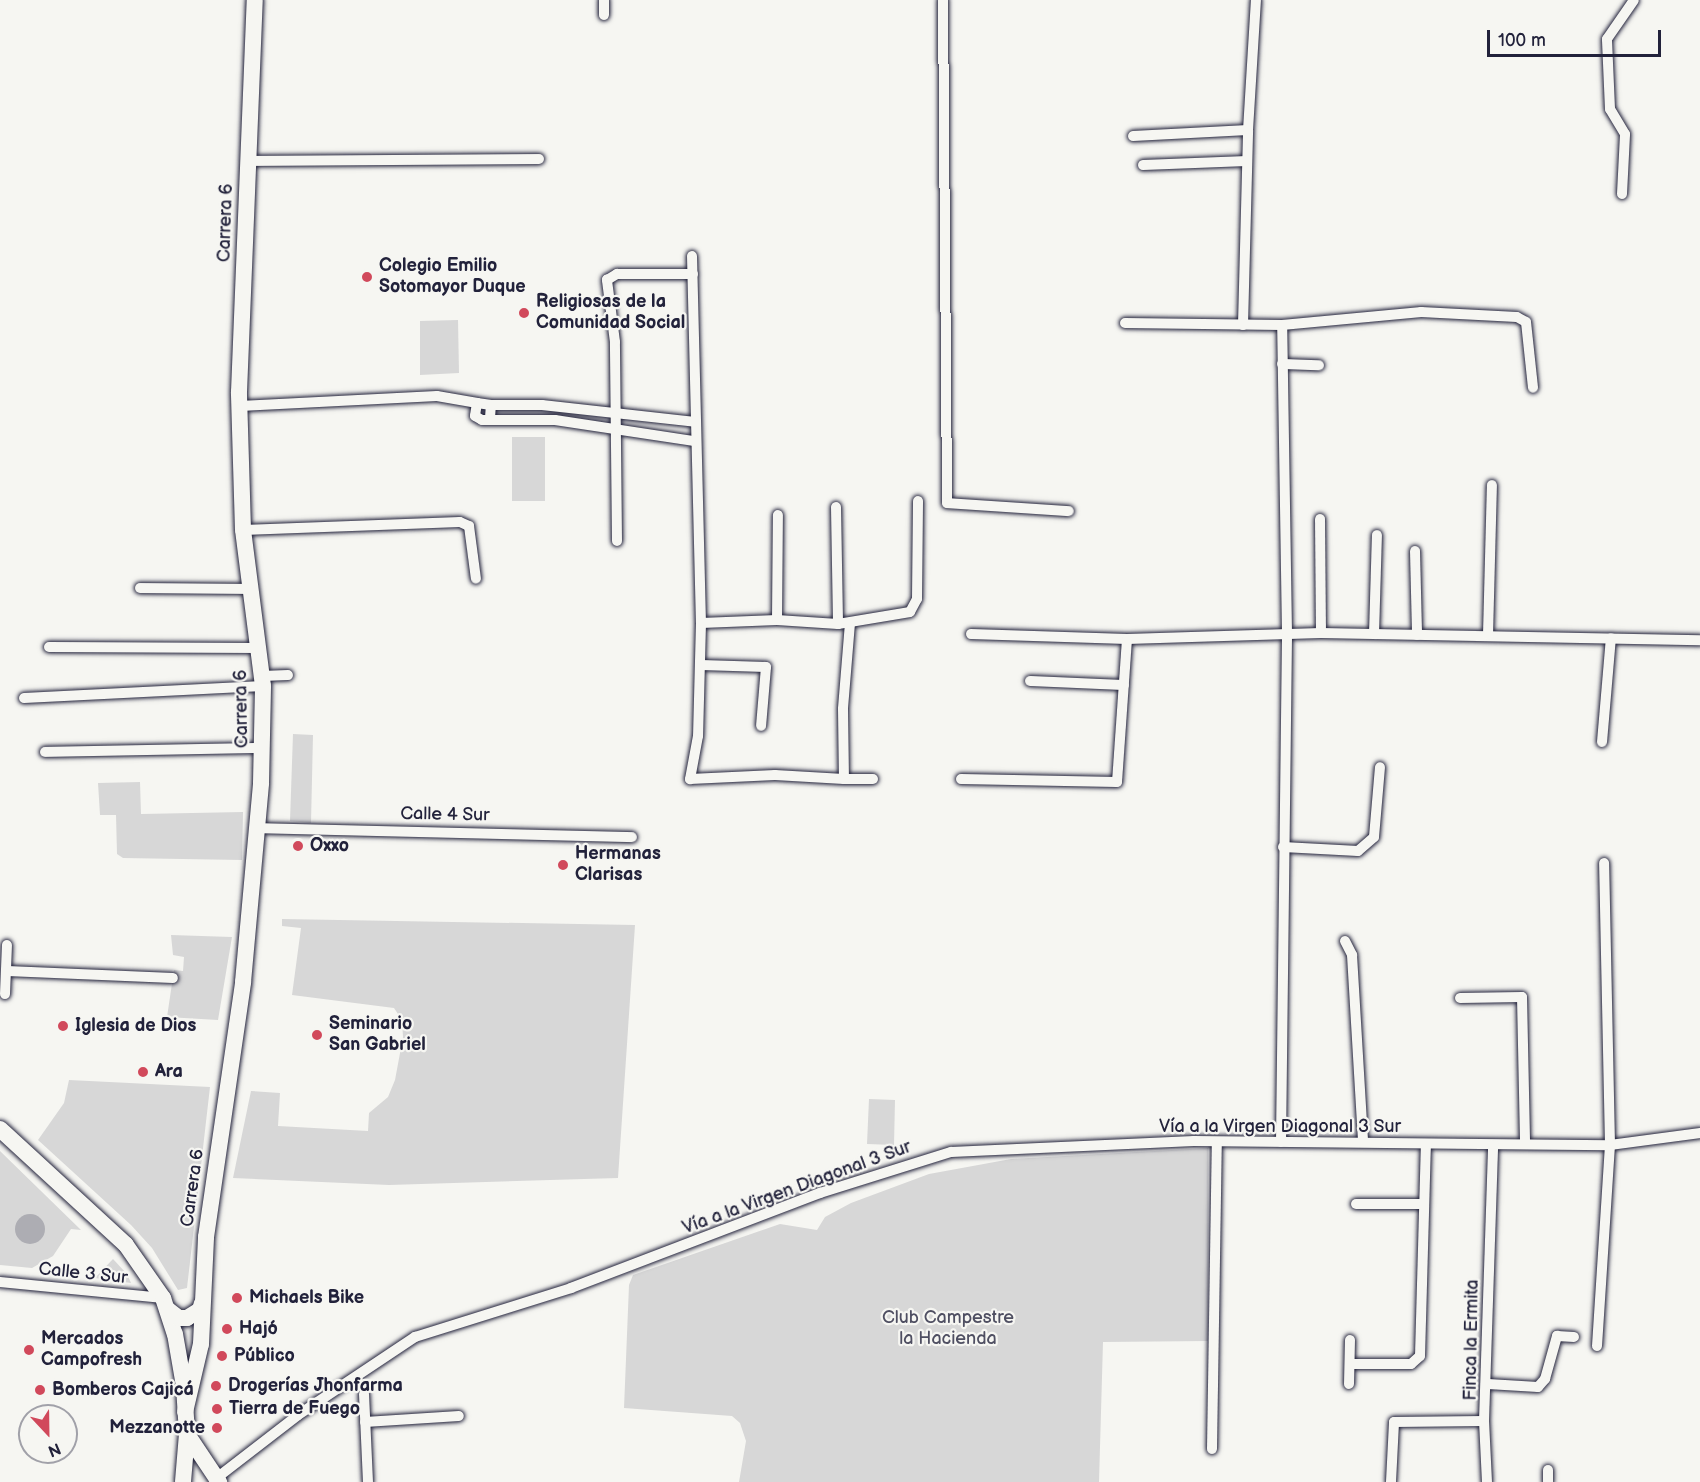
<!DOCTYPE html>
<html>
<head>
<meta charset="utf-8">
<style>
  body { margin:0 }
  #map { position:relative; width:1700px; height:1482px; overflow:hidden; background:#f6f6f2; font-family:"Balsamiq Sans",sans-serif }
  div>[style] { position:absolute }
  .green>* { inset:0; background:#d7d7d7 }
  .water>* { inset:0; background:#adadb3 }
  .round { border-radius:50% }
  .roads { filter:drop-shadow(0 0 2px #22223b) drop-shadow(0 0 2px #22223b) }
  .street>* { height:10px; margin:-5px; padding:0 5px; transform-origin:5px; border-radius:5px; background:#f6f6f2 }
  .secondary>* { height:16px; margin:-8px; padding:0 8px; transform-origin:8px; border-radius:8px; background:#f6f6f2 }
  .dots>* { width:16px; height:16px; translate:-50% -50%; box-sizing:border-box; border:3px solid #f6f6f2; border-radius:50% }
  span { translate:-50% -50%; white-space:nowrap; text-align:center; line-height:1.15; -webkit-text-stroke:4.5px #f6f6f2; paint-order:stroke }
  .street-label { font-size:18px; color:#22223b }
  .poi-label { font-size:18px; color:#22223b; font-weight:700 }
  .left { translate:0 -50%; text-align:left }
  .right { translate:-100% -50%; text-align:right }
  .park-label { font-size:18px; color:#4f4f62 }
  .north { position:absolute; left:18px; top:1404px; width:60px; height:60px; box-sizing:border-box; background:#f6f6f2; border:2px solid #a1a1a9; border-radius:50%; rotate:158deg; font-size:16px; font-weight:700; line-height:24px; text-align:center; color:#22223b }
  .north::after { content:''; display:block; margin:auto; width:21px; height:27px; background:#d1495b; clip-path:polygon(50% 0,100% 100%,50% 72%,0 100%) }
  .scale { position:absolute; left:1487px; top:30px; width:174px; height:27px; box-sizing:border-box; border:3px solid #22223b; border-top:0; padding-left:8px; font-size:18px; line-height:21px; white-space:nowrap; color:#22223b; -webkit-text-stroke:4px #f6f6f2; paint-order:stroke }
</style>
</head>
<body>
<div id="map">
  <div class="green">
    <div style="clip-path:polygon(458px 320px,459px 373px,420px 375px,420px 321px)"></div>
    <div style="clip-path:polygon(512px 437px,545px 437px,545px 501px,512px 501px)"></div>
    <div style="clip-path:polygon(293px 734px,313px 735px,311px 823px,290px 821px)"></div>
    <div style="clip-path:polygon(140px 782px,141px 814px,243px 812px,242px 860px,123px 858px,117px 854px,116px 815px,100px 815px,98px 783px)"></div>
    <div style="clip-path:polygon(282px 919px,635px 925px,618px 1178px,389px 1185px,233px 1178px,251px 1091px,280px 1093px,278px 1126px,368px 1131px,369px 1113px,388px 1097px,395px 1080px,403px 1037px,402px 1020px,394px 1008px,292px 995px,301px 928px,282px 926px)"></div>
    <div style="clip-path:polygon(171px 935px,232px 937px,218px 1020px,167px 1017px,174px 970px,183px 971px,184px 957px,173px 955px)"></div>
    <div style="clip-path:polygon(69px 1080px,210px 1087px,187px 1288px,178px 1290px,152px 1248px,131px 1225px,38px 1140px,64px 1103px)"></div>
    <div style="clip-path:polygon(869px 1099px,895px 1100px,894px 1145px,867px 1144px)"></div>
    <div style="clip-path:polygon(1208px 1148px,1208px 1341px,1103px 1342px,1099px 1482px,739px 1482px,746px 1441px,740px 1423px,732px 1416px,624px 1408px,629px 1285px,633px 1275px,780px 1224px,817px 1230px,825px 1217px,851px 1203px,929px 1174px,1011px 1159px)"></div>
    <div style="clip-path:polygon(0 1151px,81px 1230px,71px 1229px,53px 1256px,32px 1268px,0 1265px)"></div>
    <div style="clip-path:polygon(113px 1259px,127px 1274px,131px 1283px,95px 1278px)"></div>
  </div>
  <div class="water">
    <div class="round" style="left:15px;top:1214px;width:30px;height:30px"></div>
  </div>
  <div class="roads">
    <div class="street">
      <div style="left:943px;top:0;width:503px;rotate:89.54deg"></div>
      <div style="left:947px;top:503px;width:122px;rotate:3.8deg"></div>
      <div style="left:604px;top:15px;width:15px;rotate:-90deg"></div>
      <div style="left:1133px;top:136px;width:115px;rotate:-3deg"></div>
      <div style="left:247px;top:161px;width:292px;rotate:-0.4deg"></div>
      <div style="left:1143px;top:165px;width:104px;rotate:-2.2deg"></div>
      <div style="left:1622px;top:194px;width:60px;rotate:-87.1deg"></div>
      <div style="left:1625px;top:134px;width:29px;rotate:-121deg"></div>
      <div style="left:1610px;top:109px;width:70px;rotate:-92.5deg"></div>
      <div style="left:1607px;top:39px;width:47px;rotate:-55.3deg"></div>
      <div style="left:692px;top:256px;width:367px;rotate:88.6deg"></div>
      <div style="left:701px;top:623px;width:113px;rotate:91.5deg"></div>
      <div style="left:698px;top:736px;width:44px;rotate:100.5deg"></div>
      <div style="left:690px;top:779px;width:85px;rotate:-2.7deg"></div>
      <div style="left:775px;top:775px;width:69px;rotate:3.3deg"></div>
      <div style="left:1125px;top:323px;width:157px;rotate:0.7deg"></div>
      <div style="left:1282px;top:325px;width:140px;rotate:-5.3deg"></div>
      <div style="left:1421px;top:312px;width:96px;rotate:3deg"></div>
      <div style="left:1517px;top:317px;width:10px;rotate:29deg"></div>
      <div style="left:1526px;top:322px;width:66px;rotate:83.9deg"></div>
      <div style="left:1243px;top:325px;width:195px;rotate:-88.5deg"></div>
      <div style="left:1248px;top:130px;width:130px;rotate:-86.5deg"></div>
      <div style="left:1282px;top:364px;width:37px;rotate:2deg"></div>
      <div style="left:491px;top:405px;width:51px"></div>
      <div style="left:542px;top:405px;width:154px;rotate:6.3deg"></div>
      <div style="left:240px;top:406px;width:197px;rotate:-2.9deg"></div>
      <div style="left:437px;top:396px;width:41px;rotate:9.9deg"></div>
      <div style="left:490px;top:418px;width:13px;rotate:-86deg"></div>
      <div style="left:491px;top:405px;width:14px;rotate:-172deg"></div>
      <div style="left:477px;top:403px;width:13px;rotate:99deg"></div>
      <div style="left:475px;top:416px;width:8px;rotate:30deg"></div>
      <div style="left:482px;top:420px;width:73px"></div>
      <div style="left:555px;top:420px;width:141px;rotate:8.6deg"></div>
      <div style="left:836px;top:507px;width:117px;rotate:89deg"></div>
      <div style="left:1320px;top:519px;width:114px;rotate:89.5deg"></div>
      <div style="left:243px;top:530px;width:217px;rotate:-2.1deg"></div>
      <div style="left:460px;top:522px;width:10px;rotate:24deg"></div>
      <div style="left:469px;top:526px;width:53px;rotate:82.5deg"></div>
      <div style="left:617px;top:541px;width:199px;rotate:-90.6deg"></div>
      <div style="left:615px;top:342px;width:63px;rotate:-97.4deg"></div>
      <div style="left:607px;top:280px;width:12px;rotate:-31deg"></div>
      <div style="left:617px;top:274px;width:76px"></div>
      <div style="left:1415px;top:551px;width:84px;rotate:88.6deg"></div>
      <div style="left:140px;top:588px;width:110px;rotate:0.5deg"></div>
      <div style="left:777px;top:620px;width:105px;rotate:-89.5deg"></div>
      <div style="left:701px;top:623px;width:76px;rotate:-2.3deg"></div>
      <div style="left:777px;top:620px;width:61px;rotate:3.8deg"></div>
      <div style="left:838px;top:624px;width:73px;rotate:-9.5deg"></div>
      <div style="left:910px;top:612px;width:15px;rotate:-62deg"></div>
      <div style="left:917px;top:599px;width:98px;rotate:-89.4deg"></div>
      <div style="left:850px;top:623px;width:86px;rotate:94.7deg"></div>
      <div style="left:843px;top:709px;width:70px;rotate:89.2deg"></div>
      <div style="left:844px;top:779px;width:29px"></div>
      <div style="left:971px;top:634px;width:156px;rotate:1.8deg"></div>
      <div style="left:1127px;top:639px;width:194px;rotate:-1.8deg"></div>
      <div style="left:1321px;top:633px;width:379px;rotate:1.1deg"></div>
      <div style="left:1374px;top:634px;width:99px;rotate:-88.3deg"></div>
      <div style="left:1488px;top:635px;width:150px;rotate:-88.5deg"></div>
      <div style="left:49px;top:647px;width:209px;rotate:0.3deg"></div>
      <div style="left:701px;top:665px;width:65px;rotate:1.8deg"></div>
      <div style="left:766px;top:667px;width:59px;rotate:94.8deg"></div>
      <div style="left:262px;top:676px;width:26px;rotate:-2deg"></div>
      <div style="left:1030px;top:681px;width:94px;rotate:2.4deg"></div>
      <div style="left:24px;top:698px;width:239px;rotate:-2.9deg"></div>
      <div style="left:1602px;top:742px;width:104px;rotate:-85.1deg"></div>
      <div style="left:45px;top:752px;width:218px;rotate:-1.1deg"></div>
      <div style="left:961px;top:779px;width:156px;rotate:1.1deg"></div>
      <div style="left:1117px;top:782px;width:143px;rotate:-86deg"></div>
      <div style="left:257px;top:828px;width:375px;rotate:1.4deg"></div>
      <div style="left:1283px;top:847px;width:75px;rotate:3.1deg"></div>
      <div style="left:1358px;top:851px;width:21px;rotate:-41deg"></div>
      <div style="left:1374px;top:837px;width:70px;rotate:-85.1deg"></div>
      <div style="left:1345px;top:941px;width:16px;rotate:63deg"></div>
      <div style="left:1352px;top:955px;width:187px;rotate:86.6deg"></div>
      <div style="left:7px;top:971px;width:166px;rotate:2.4deg"></div>
      <div style="left:5px;top:994px;width:49px;rotate:-87.7deg"></div>
      <div style="left:1460px;top:998px;width:62px;rotate:-0.9deg"></div>
      <div style="left:1522px;top:997px;width:145px;rotate:88.8deg"></div>
      <div style="left:1281px;top:1142px;width:509px;rotate:-89.32deg"></div>
      <div style="left:1287px;top:633px;width:308px;rotate:-90.9deg"></div>
      <div style="left:1356px;top:1204px;width:67px"></div>
      <div style="left:0;top:1282px;width:164px;rotate:5.6deg"></div>
      <div style="left:1597px;top:1346px;width:201px;rotate:-86.3deg"></div>
      <div style="left:1610px;top:1145px;width:282px;rotate:-91.2deg"></div>
      <div style="left:1350px;top:1364px;width:61px"></div>
      <div style="left:1411px;top:1364px;width:12px;rotate:-42deg"></div>
      <div style="left:1420px;top:1356px;width:212px;rotate:-88.4deg"></div>
      <div style="left:1349px;top:1384px;width:44px;rotate:-88.7deg"></div>
      <div style="left:1488px;top:1384px;width:50px;rotate:3.4deg"></div>
      <div style="left:1538px;top:1387px;width:11px;rotate:-49deg"></div>
      <div style="left:1545px;top:1379px;width:45px;rotate:-74.4deg"></div>
      <div style="left:1557px;top:1336px;width:17px;rotate:3deg"></div>
      <div style="left:364px;top:1394px;width:88px;rotate:87.4deg"></div>
      <div style="left:365px;top:1422px;width:94px;rotate:-3.7deg"></div>
      <div style="left:1212px;top:1449px;width:307px;rotate:-89.1deg"></div>
      <div style="left:214px;top:1480px;width:106px;rotate:-37.7deg"></div>
      <div style="left:298px;top:1415px;width:141px;rotate:-33.7deg"></div>
      <div style="left:415px;top:1337px;width:164px;rotate:-17.4deg"></div>
      <div style="left:571px;top:1288px;width:267px;rotate:-20.9deg"></div>
      <div style="left:820px;top:1193px;width:137px;rotate:-17.4deg"></div>
      <div style="left:951px;top:1152px;width:243px;rotate:-2.6deg"></div>
      <div style="left:1194px;top:1141px;width:416px;rotate:0.6deg"></div>
      <div style="left:1610px;top:1145px;width:91px;rotate:-7.6deg"></div>
      <div style="left:1391px;top:1482px;width:60px;rotate:-87.1deg"></div>
      <div style="left:1394px;top:1422px;width:90px;rotate:-0.6deg"></div>
      <div style="left:1487px;top:1482px;width:61px;rotate:-92.8deg"></div>
      <div style="left:1484px;top:1421px;width:276px;rotate:-88.1deg"></div>
      <div style="left:1548px;top:1482px;width:12px;rotate:-90deg"></div>
    </div>
    <div class="secondary">
      <div style="left:0;top:1129px;width:171px;rotate:42.6deg"></div>
      <div style="left:126px;top:1245px;width:65px;rotate:55.1deg"></div>
      <div style="left:163px;top:1298px;width:38px;rotate:72deg"></div>
      <div style="left:175px;top:1334px;width:53px;rotate:80.2deg"></div>
      <div style="left:184px;top:1386px;width:48px;rotate:86.4deg"></div>
      <div style="left:187px;top:1434px;width:48px;rotate:94.8deg"></div>
      <div style="left:167px;top:1309px;width:15px;rotate:37deg"></div>
      <div style="left:179px;top:1318px;width:8px"></div>
      <div style="left:187px;top:1318px;width:15px;rotate:-32deg"></div>
      <div style="left:200px;top:1310px;width:7px;rotate:-74deg"></div>
      <div style="left:185px;top:1412px;width:70px;rotate:-76.8deg"></div>
      <div style="left:201px;top:1344px;width:107px;rotate:-87.3deg"></div>
      <div style="left:206px;top:1237px;width:258px;rotate:-81.7deg"></div>
      <div style="left:243px;top:982px;width:200px;rotate:-84.8deg"></div>
      <div style="left:261px;top:783px;width:97px;rotate:-88.8deg"></div>
      <div style="left:263px;top:686px;width:157px;rotate:-97.3deg"></div>
      <div style="left:243px;top:530px;width:138px;rotate:-91.7deg"></div>
      <div style="left:239px;top:392px;width:392px;rotate:-87.7deg"></div>
      <div style="left:187px;top:1434px;width:58px;rotate:56.3deg"></div>
    </div>
  </div>
  <div class="dots">
    <div style="left:367px;top:277px;background:#d1495b"></div>
    <div style="left:524px;top:313px;background:#d1495b"></div>
    <div style="left:298px;top:846px;background:#d1495b"></div>
    <div style="left:563px;top:865px;background:#d1495b"></div>
    <div style="left:63px;top:1026px;background:#d1495b"></div>
    <div style="left:317px;top:1035px;background:#d1495b"></div>
    <div style="left:143px;top:1072px;background:#d1495b"></div>
    <div style="left:237px;top:1298px;background:#d1495b"></div>
    <div style="left:227px;top:1329px;background:#d1495b"></div>
    <div style="left:29px;top:1350px;background:#d1495b"></div>
    <div style="left:222px;top:1356px;background:#d1495b"></div>
    <div style="left:216px;top:1386px;background:#d1495b"></div>
    <div style="left:40px;top:1390px;background:#d1495b"></div>
    <div style="left:217px;top:1409px;background:#d1495b"></div>
    <div style="left:217px;top:1428px;background:#d1495b"></div>
  </div>
  <div class="street-label">
    <span style="left:226px;top:223px;rotate:-88deg">Carrera 6</span>
    <span style="left:242px;top:709px;rotate:-91deg">Carrera 6</span>
    <span style="left:445px;top:815px;rotate:1deg">Calle 4 Sur</span>
    <span style="left:1280px;top:1127px">Vía a la Virgen Diagonal 3 Sur</span>
    <span style="left:193px;top:1188px;rotate:-82deg">Carrera 6</span>
    <span style="left:797px;top:1188px;rotate:-20deg">Vía a la Virgen Diagonal 3 Sur</span>
    <span style="left:83px;top:1274px;rotate:6deg">Calle 3 Sur</span>
    <span style="left:1472px;top:1340px;rotate:-89deg">Finca la Ermita</span>
  </div>
  <div class="poi-label">
    <span class="left" style="left:379px;top:277px">Colegio Emilio<br>Sotomayor Duque</span>
    <span class="left" style="left:536px;top:313px">Religiosas de la<br>Comunidad Social</span>
    <span class="left" style="left:310px;top:846px">Oxxo</span>
    <span class="left" style="left:575px;top:865px">Hermanas<br>Clarisas</span>
    <span class="left" style="left:329px;top:1035px">Seminario<br>San Gabriel</span>
    <span class="left" style="left:75px;top:1026px">Iglesia de Dios</span>
    <span class="left" style="left:155px;top:1072px">Ara</span>
    <span class="left" style="left:249px;top:1298px">Michaels Bike</span>
    <span class="left" style="left:239px;top:1329px">Hajó</span>
    <span class="left" style="left:41px;top:1350px">Mercados<br>Campofresh</span>
    <span class="left" style="left:234px;top:1356px">Público</span>
    <span class="left" style="left:228px;top:1386px">Drogerías Jhonfarma</span>
    <span class="left" style="left:52px;top:1390px">Bomberos Cajicá</span>
    <span class="left" style="left:229px;top:1409px">Tierra de Fuego</span>
    <span class="right" style="left:205px;top:1428px">Mezzanotte</span>
  </div>
  <div class="park-label">
    <span style="left:948px;top:1329px">Club Campestre<br>la Hacienda</span>
  </div>
  <div class="north">N</div>
  <div class="scale">100 m</div>
</div>
</body>
</html>
